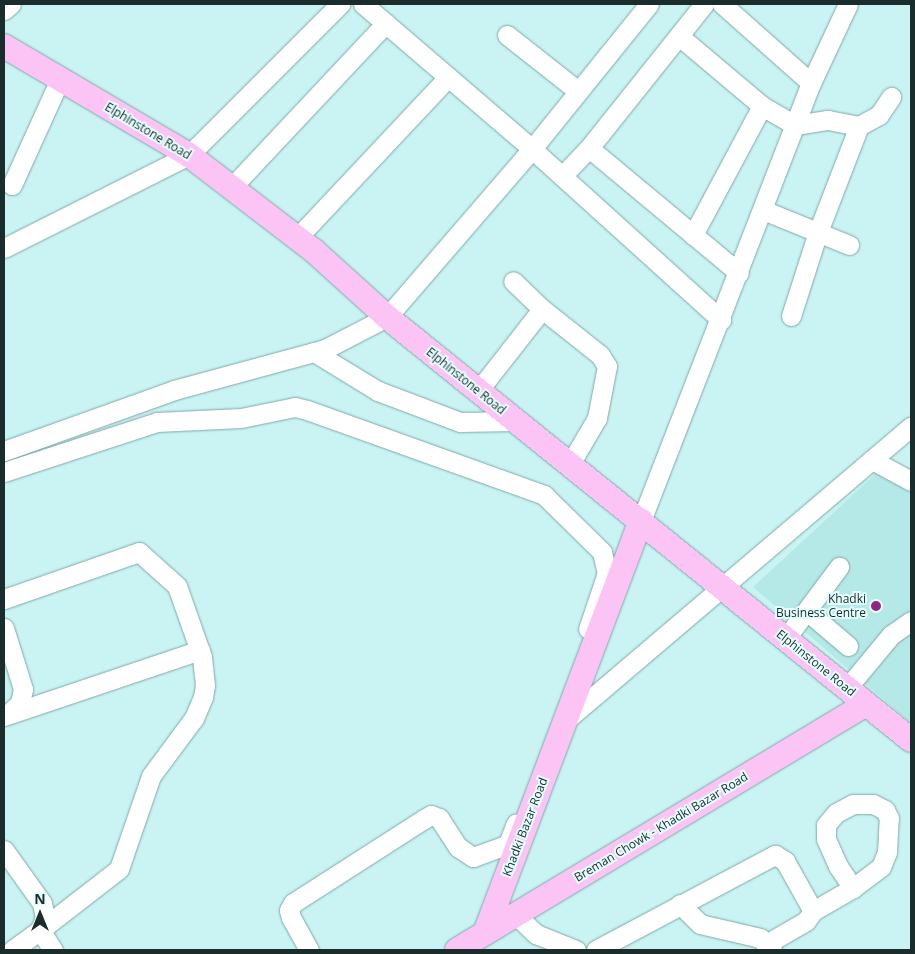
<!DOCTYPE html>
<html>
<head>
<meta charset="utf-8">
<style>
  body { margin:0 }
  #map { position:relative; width:915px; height:954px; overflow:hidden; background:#c9f4f3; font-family:"Open Sans",sans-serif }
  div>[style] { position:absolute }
  .built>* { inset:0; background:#b4e9e8 }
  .roads { filter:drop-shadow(0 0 1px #80a9a8) drop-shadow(0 0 1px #80a9a8) }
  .minor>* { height:19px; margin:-9.5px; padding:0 9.5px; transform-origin:9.5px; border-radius:9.5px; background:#fff }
  .major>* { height:24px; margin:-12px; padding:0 12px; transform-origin:12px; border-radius:12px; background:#fbc4f4 }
  .dots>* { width:14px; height:14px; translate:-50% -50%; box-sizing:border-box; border:2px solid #e4fefd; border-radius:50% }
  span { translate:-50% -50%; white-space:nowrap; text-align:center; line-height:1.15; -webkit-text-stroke:4px #e4fefd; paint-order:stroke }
  .street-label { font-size:12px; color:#1b2c2c }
  .poi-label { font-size:12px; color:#1b2c2c }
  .right { translate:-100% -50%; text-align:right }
  .frame { position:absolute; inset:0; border:5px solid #1b2c2c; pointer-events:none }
  .north { position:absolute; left:15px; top:889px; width:50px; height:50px; -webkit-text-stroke:4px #e4fefd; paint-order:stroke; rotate:0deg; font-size:14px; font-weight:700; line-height:20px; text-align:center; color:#1b2c2c }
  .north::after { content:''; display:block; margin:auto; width:18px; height:22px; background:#1b2c2c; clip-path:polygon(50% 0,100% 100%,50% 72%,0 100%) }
</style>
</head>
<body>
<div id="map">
  <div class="built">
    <div style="clip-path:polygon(898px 464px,911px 469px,911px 723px,753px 587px,885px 465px)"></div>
  </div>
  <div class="roads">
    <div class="minor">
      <div style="left:363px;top:4px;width:223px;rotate:40.6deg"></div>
      <div style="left:532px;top:149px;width:255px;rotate:42.1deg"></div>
      <div style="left:704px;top:4px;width:184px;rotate:128.6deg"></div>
      <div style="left:589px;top:148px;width:195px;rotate:39.8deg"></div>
      <div style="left:722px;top:4px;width:119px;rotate:41.6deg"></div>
      <div style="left:4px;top:10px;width:9px;rotate:-41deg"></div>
      <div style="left:507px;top:35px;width:90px;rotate:38.3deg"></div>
      <div style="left:679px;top:36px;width:109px;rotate:40.1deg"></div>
      <div style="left:762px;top:106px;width:38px;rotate:30deg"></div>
      <div style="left:795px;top:125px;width:33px;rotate:-9deg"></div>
      <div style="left:828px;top:120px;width:32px;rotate:11deg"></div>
      <div style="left:562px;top:176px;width:39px;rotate:-46deg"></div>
      <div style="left:12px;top:185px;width:116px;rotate:-65.6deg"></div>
      <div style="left:231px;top:188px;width:226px;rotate:-46.8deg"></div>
      <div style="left:763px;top:210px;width:93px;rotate:22.1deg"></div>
      <div style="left:693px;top:235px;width:146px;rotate:-61.9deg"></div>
      <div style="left:297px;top:238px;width:221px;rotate:-46.8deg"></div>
      <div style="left:4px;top:248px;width:207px;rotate:-26.7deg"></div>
      <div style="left:189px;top:155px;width:214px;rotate:-45deg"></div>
      <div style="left:542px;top:309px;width:74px;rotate:38.4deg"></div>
      <div style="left:600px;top:355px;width:13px;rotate:58deg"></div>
      <div style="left:607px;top:366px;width:53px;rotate:100.9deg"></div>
      <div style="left:597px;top:418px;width:53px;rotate:120.4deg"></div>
      <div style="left:791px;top:316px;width:88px;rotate:-72.2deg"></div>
      <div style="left:818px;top:232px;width:114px;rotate:-68.9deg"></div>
      <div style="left:859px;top:126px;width:23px;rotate:-29deg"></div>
      <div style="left:879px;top:115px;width:22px;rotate:-56deg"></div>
      <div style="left:314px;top:352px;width:75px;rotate:31.4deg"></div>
      <div style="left:378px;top:391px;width:88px;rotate:20.7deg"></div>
      <div style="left:460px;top:422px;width:56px;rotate:-1deg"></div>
      <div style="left:478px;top:391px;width:104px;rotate:-52deg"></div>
      <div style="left:542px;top:309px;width:40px;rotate:-136deg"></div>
      <div style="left:4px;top:451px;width:181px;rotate:-19.7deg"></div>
      <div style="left:174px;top:390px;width:156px;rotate:-15.2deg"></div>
      <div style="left:325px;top:349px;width:70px;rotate:-27.3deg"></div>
      <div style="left:387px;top:317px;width:222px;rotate:-49.2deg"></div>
      <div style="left:532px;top:149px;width:186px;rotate:-51.1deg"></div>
      <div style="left:872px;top:460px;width:44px;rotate:28.3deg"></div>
      <div style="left:4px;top:472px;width:161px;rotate:-18.1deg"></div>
      <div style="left:157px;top:422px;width:84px;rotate:-2.7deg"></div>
      <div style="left:241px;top:418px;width:55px;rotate:-11.5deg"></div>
      <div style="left:295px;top:407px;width:12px;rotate:14deg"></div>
      <div style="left:307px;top:410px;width:252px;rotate:19.7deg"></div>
      <div style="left:544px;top:495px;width:81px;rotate:44.5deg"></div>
      <div style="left:602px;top:552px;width:22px;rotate:77deg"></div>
      <div style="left:607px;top:573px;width:59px;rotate:108.7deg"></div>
      <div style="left:641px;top:521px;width:470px;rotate:-68.8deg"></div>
      <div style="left:811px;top:83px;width:87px;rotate:-64.9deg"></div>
      <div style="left:4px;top:599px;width:143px;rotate:-19.2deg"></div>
      <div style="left:139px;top:552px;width:51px;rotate:41.8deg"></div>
      <div style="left:177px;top:586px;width:75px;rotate:70.6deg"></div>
      <div style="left:202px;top:657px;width:28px;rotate:84deg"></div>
      <div style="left:205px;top:685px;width:12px;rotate:99deg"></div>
      <div style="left:203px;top:697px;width:23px;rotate:113deg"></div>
      <div style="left:194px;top:718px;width:72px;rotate:126.6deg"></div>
      <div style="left:151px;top:776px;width:98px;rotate:109deg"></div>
      <div style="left:119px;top:869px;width:100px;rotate:142.3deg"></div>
      <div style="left:40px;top:930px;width:24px;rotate:57deg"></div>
      <div style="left:807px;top:611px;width:54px;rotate:40.5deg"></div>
      <div style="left:4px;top:628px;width:64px;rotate:72.7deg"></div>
      <div style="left:23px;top:689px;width:14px;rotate:102deg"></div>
      <div style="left:20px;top:703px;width:16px;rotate:137deg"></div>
      <div style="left:786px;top:638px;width:89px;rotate:-53.3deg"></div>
      <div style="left:847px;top:688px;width:69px;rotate:-50.3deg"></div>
      <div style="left:891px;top:635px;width:24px;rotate:-35deg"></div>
      <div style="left:4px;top:716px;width:207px;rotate:-18.6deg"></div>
      <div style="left:566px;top:720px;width:453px;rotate:-40.4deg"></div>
      <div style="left:4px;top:850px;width:65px;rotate:54.4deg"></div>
      <div style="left:42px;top:903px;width:15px;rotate:79deg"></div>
      <div style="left:45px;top:918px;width:13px;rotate:113deg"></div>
      <div style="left:40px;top:930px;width:34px;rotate:144deg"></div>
      <div style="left:680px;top:904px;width:28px;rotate:45deg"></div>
      <div style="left:700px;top:924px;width:62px;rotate:13.1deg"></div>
      <div style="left:760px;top:938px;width:17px;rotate:45deg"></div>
      <div style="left:813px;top:911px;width:46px;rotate:-29.9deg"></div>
      <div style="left:853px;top:888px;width:35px;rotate:-37deg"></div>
      <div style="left:881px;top:867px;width:16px;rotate:-68deg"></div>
      <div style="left:887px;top:852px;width:34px;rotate:-87deg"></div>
      <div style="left:889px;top:818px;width:9px;rotate:-117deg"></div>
      <div style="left:885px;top:810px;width:13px;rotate:-153deg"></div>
      <div style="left:873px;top:804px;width:20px;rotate:180deg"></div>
      <div style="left:853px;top:804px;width:19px;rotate:152deg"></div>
      <div style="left:836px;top:813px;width:16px;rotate:130deg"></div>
      <div style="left:826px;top:825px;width:14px;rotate:90deg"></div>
      <div style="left:826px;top:839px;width:30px;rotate:66deg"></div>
      <div style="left:838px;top:866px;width:27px;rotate:56deg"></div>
      <div style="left:516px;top:915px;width:28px;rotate:44deg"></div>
      <div style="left:536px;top:934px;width:43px;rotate:21.8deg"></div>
      <div style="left:309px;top:950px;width:37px;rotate:-119deg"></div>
      <div style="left:291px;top:918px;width:8px;rotate:-104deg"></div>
      <div style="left:289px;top:910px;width:8px;rotate:-60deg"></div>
      <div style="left:293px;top:903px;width:156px;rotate:-32.7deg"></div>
      <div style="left:424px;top:819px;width:8px;rotate:-30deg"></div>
      <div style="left:431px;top:815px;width:9px;rotate:21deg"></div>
      <div style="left:439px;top:818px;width:35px;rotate:57deg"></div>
      <div style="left:458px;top:847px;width:18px;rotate:34deg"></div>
      <div style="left:473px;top:857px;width:37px;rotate:-20deg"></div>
      <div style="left:508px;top:844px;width:22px;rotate:-69deg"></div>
      <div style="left:596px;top:950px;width:203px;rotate:-28deg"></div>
      <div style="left:775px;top:855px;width:12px;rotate:31deg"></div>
      <div style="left:785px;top:861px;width:57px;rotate:60.8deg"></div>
      <div style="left:813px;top:911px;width:12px;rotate:125deg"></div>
      <div style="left:806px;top:921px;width:44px;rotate:149.9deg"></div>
    </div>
    <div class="major">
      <div style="left:4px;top:46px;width:215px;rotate:30.5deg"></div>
      <div style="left:189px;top:155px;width:158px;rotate:37.5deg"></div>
      <div style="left:314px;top:251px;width:98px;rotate:42.1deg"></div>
      <div style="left:387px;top:317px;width:673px;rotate:38.91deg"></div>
      <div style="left:485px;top:933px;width:441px;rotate:-69.3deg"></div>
      <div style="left:457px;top:950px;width:477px;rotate:-31deg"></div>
    </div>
  </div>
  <div class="dots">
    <div style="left:876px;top:606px;background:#902588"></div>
  </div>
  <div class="street-label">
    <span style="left:148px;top:131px;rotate:31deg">Elphinstone Road</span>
    <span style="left:466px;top:381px;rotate:39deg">Elphinstone Road</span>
    <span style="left:816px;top:663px;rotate:39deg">Elphinstone Road</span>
    <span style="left:525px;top:827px;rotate:-69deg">Khadki Bazar Road</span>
    <span style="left:661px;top:827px;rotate:-31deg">Breman Chowk - Khadki Bazar Road</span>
  </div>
  <div class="poi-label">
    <span class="right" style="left:866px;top:606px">Khadki<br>Business Centre</span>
  </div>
  <div class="frame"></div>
  <div class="north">N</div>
</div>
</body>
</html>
